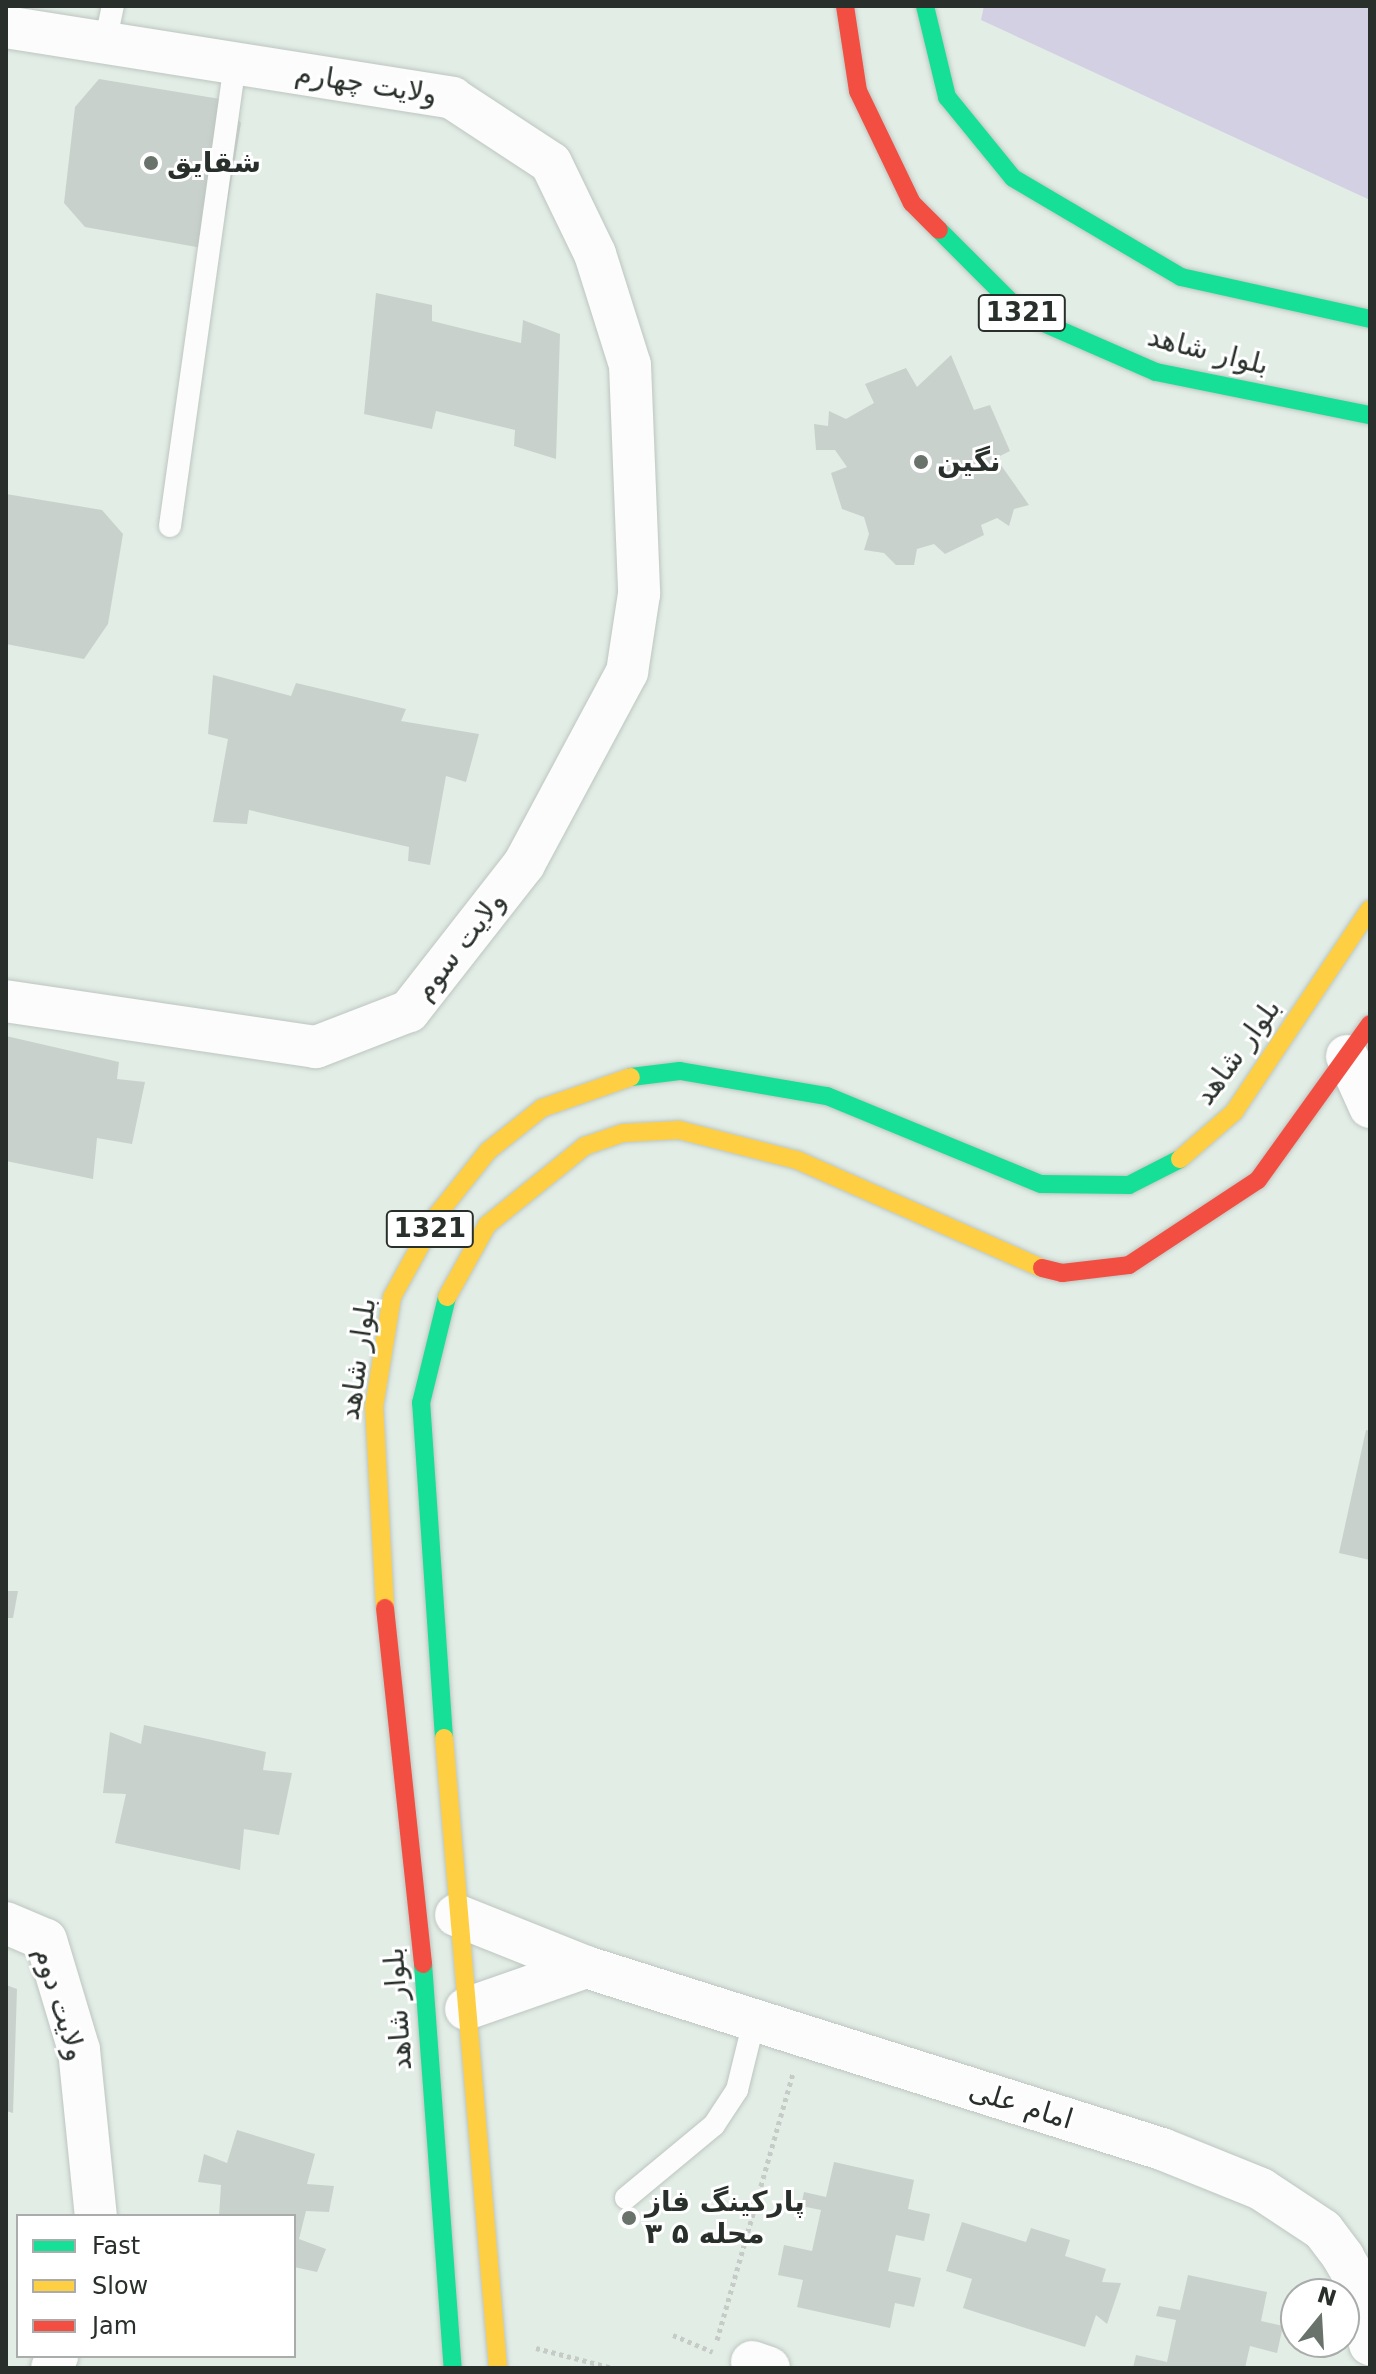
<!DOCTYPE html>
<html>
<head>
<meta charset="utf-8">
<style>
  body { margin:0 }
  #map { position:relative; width:1376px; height:2374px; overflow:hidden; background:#e2ede6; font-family:"DejaVu Sans",Vazirmatn,sans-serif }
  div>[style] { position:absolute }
  .green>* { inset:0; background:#d4d0e3 }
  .building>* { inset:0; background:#c9d1cc }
  .path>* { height:5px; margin-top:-2.5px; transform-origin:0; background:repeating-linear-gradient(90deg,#c7cbc8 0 4px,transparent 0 8px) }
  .roads { filter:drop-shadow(0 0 2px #bdc6c0) drop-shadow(0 0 2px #bdc6c0) }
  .lane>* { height:22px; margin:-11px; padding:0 11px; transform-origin:11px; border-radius:11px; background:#fbfcfb }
  .street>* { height:42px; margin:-21px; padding:0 21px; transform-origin:21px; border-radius:21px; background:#fbfcfb }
  .fast>* { height:18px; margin:-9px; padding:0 9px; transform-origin:9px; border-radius:9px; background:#16e098 }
  .slow>* { height:18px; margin:-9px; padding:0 9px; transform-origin:9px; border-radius:9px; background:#ffcf43 }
  .jam>* { height:18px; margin:-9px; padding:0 9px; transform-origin:9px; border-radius:9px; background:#f24e42 }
  .dots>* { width:22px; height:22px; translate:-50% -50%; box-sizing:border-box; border:4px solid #fff; border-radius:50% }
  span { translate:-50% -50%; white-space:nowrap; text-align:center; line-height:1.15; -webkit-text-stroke:6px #fff; paint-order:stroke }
  .shield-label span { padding:2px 6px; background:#fff; border:2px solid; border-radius:6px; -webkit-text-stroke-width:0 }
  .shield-label { font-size:26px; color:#29302b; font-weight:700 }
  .street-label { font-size:28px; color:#29302b }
  .poi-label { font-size:28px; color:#29302b; font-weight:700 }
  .left { translate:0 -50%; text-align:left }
  .frame { position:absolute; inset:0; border:8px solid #29302b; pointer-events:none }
  .legend { position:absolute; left:16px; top:2214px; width:280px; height:144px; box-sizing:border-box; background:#fff; border:2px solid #a9acaa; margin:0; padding:10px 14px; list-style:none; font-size:24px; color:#29302b }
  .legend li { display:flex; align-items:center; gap:16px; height:40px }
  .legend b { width:40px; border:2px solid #a9acaa }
  .north { position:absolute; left:1280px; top:2278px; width:80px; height:80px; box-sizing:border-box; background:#fff; border:2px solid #a9acaa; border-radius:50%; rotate:18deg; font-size:22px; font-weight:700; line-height:32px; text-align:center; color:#29302b }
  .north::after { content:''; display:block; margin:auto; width:28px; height:36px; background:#6a726c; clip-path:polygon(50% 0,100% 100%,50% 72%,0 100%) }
</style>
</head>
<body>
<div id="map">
  <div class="green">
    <div style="clip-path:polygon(984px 6px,1370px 6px,1370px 200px,981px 20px)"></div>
  </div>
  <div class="building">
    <div style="clip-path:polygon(99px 79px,220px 99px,241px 123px,226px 213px,202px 248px,85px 227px,64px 203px,75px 107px)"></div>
    <div style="clip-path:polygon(376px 293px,432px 305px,432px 321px,521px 343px,523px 320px,560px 334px,556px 459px,514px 446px,515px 430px,436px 411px,432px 429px,364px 414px)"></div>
    <div style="clip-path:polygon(951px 355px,974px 410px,990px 405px,1010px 451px,996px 458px,1029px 505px,1014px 509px,1009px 526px,997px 518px,981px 525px,984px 535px,945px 554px,934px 544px,917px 549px,914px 565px,896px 565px,884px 553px,864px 550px,869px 534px,864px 517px,842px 509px,831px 473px,847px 467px,835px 450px,816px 450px,814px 424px,828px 426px,829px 411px,846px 419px,874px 403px,865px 384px,906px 368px,917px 387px)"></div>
    <div style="clip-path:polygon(6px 494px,102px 510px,123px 534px,108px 624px,84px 659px,6px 644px)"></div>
    <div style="clip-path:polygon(213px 675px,291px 696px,296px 683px,406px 709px,401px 721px,479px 734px,466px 782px,446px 776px,430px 865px,408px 861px,409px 847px,249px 810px,247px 824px,213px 822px,228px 739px,208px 734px)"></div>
    <div style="clip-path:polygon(6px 1036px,119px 1062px,117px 1079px,145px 1082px,132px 1144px,97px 1138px,93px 1179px,6px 1161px)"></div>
    <div style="clip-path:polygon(1366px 1430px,1370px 1431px,1370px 1560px,1339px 1553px)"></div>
    <div style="clip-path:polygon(6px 1591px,18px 1591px,13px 1618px,6px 1618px)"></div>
    <div style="clip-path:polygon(144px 1725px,266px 1752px,263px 1770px,292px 1773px,279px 1835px,244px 1829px,240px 1870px,115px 1843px,126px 1794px,103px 1793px,110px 1732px,141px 1744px)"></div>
    <div style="clip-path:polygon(6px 1985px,17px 1989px,13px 2113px,6px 2111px)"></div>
    <div style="clip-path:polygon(237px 2130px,315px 2154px,307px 2184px,334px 2186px,329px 2212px,306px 2211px,299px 2239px,326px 2249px,317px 2272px,294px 2267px,294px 2216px,219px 2216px,221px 2185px,198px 2182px,204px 2154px,227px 2163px)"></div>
    <div style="clip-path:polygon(834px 2162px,914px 2180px,908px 2209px,930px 2214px,924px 2241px,896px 2235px,888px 2271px,921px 2278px,914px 2307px,895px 2303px,890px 2328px,797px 2307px,803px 2280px,778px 2275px,784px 2245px,812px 2251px,821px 2210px,801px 2206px,804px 2192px,826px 2197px)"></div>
    <div style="clip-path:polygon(962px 2222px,1026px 2242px,1031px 2228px,1070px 2240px,1065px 2256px,1106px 2269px,1102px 2282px,1121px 2283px,1107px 2324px,1096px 2315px,1085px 2347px,963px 2308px,972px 2279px,946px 2271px)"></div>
    <div style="clip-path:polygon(1188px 2275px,1267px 2292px,1261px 2321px,1283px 2326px,1277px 2353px,1250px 2346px,1245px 2368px,1133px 2368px,1136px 2355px,1167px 2362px,1176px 2320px,1156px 2316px,1159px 2306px,1180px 2310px)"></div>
  </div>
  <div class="path">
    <div style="left:673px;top:2335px;width:43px;rotate:23deg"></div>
    <div style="left:717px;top:2340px;width:278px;rotate:-74.1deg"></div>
    <div style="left:536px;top:2348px;width:80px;rotate:14.6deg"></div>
  </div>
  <div class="roads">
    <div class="lane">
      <div style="left:105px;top:43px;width:38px;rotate:-78deg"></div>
      <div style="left:170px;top:526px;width:468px;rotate:-82deg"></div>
      <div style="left:626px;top:2198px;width:114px;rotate:-39.7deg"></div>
      <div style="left:714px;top:2125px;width:42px;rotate:-56.7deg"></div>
      <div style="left:737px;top:2090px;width:71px;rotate:-76.2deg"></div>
    </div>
    <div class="street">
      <div style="left:6px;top:27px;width:452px;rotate:9deg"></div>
      <div style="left:452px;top:98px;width:118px;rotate:33.3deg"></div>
      <div style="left:551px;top:163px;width:101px;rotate:64.2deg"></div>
      <div style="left:595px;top:254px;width:116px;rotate:72.5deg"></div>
      <div style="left:630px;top:365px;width:229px;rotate:87.7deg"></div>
      <div style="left:639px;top:594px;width:79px;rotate:98.7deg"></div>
      <div style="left:627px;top:672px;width:218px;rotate:118.2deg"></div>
      <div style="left:524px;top:864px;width:187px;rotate:128deg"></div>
      <div style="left:409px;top:1011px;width:100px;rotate:158.8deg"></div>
      <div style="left:316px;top:1047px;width:313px;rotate:-171.6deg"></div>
      <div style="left:1347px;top:1056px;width:56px;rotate:65.7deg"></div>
      <div style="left:456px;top:1915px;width:140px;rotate:21.8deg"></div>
      <div style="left:586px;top:1967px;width:604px;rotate:17.54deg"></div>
      <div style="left:1162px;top:2149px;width:107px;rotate:22deg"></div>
      <div style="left:1261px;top:2189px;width:74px;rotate:33.5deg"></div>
      <div style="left:1323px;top:2230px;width:34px;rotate:53deg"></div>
      <div style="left:1343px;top:2257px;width:36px;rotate:60deg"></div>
      <div style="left:1361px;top:2288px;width:57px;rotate:80.9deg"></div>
      <div style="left:6px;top:1923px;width:43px;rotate:23deg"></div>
      <div style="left:46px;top:1940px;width:115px;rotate:73.3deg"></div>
      <div style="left:79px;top:2050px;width:167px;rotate:84.2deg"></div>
      <div style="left:466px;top:2009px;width:127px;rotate:-19.3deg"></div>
      <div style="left:752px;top:2362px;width:18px;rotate:19deg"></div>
      <div style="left:52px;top:2368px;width:13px;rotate:-67deg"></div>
    </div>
    <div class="fast">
      <div style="left:925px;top:6px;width:94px;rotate:76.4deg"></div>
      <div style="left:947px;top:97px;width:104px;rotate:50.8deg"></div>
      <div style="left:1013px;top:178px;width:195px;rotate:30.5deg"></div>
      <div style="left:1181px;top:277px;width:194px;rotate:12.5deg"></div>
      <div style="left:939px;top:230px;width:119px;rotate:45deg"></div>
      <div style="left:1023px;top:314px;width:145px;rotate:23.6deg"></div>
      <div style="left:1156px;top:372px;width:218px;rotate:11.4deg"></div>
      <div style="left:631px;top:1077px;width:49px;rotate:-7deg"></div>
      <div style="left:680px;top:1071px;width:149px;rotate:9.7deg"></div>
      <div style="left:827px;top:1096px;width:231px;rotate:22.4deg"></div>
      <div style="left:1041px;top:1184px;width:88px;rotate:0.7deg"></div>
      <div style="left:1129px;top:1185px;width:57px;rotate:-27deg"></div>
      <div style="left:444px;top:1738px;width:336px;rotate:-93.9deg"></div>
      <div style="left:421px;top:1403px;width:109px;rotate:-76.2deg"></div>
      <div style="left:423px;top:1964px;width:405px;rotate:85.8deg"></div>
    </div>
    <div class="slow">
      <div style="left:1180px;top:1159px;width:72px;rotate:-41deg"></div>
      <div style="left:1234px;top:1112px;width:244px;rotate:-56.2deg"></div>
      <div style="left:447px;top:1297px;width:82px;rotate:-60.9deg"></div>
      <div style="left:487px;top:1225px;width:126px;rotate:-38.9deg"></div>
      <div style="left:585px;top:1146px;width:40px;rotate:-18.9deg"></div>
      <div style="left:623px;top:1133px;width:56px;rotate:-3.1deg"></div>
      <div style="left:679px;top:1130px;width:122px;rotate:14.3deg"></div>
      <div style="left:797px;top:1160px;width:268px;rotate:23.8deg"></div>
      <div style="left:385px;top:1608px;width:201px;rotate:-93.1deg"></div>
      <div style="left:374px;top:1407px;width:111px;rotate:-80.7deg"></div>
      <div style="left:392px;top:1297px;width:94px;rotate:-61.2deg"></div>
      <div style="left:437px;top:1215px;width:82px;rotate:-51.4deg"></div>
      <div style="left:488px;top:1151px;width:69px;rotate:-38.5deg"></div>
      <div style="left:542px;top:1108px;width:94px;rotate:-19.2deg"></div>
      <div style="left:444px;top:1738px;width:632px;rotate:85.1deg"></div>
    </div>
    <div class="jam">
      <div style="left:845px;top:6px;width:86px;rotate:81.3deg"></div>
      <div style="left:858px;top:91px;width:124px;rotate:64.3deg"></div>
      <div style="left:912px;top:203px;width:38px;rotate:45deg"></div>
      <div style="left:1042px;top:1268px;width:21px;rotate:14deg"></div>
      <div style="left:1062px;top:1273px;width:67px;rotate:-6.8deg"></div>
      <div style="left:1129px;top:1265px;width:154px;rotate:-33.4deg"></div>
      <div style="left:1258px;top:1180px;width:192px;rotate:-54.3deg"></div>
      <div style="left:385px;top:1608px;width:358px;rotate:83.9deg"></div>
    </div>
  </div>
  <div class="dots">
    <div style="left:151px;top:163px;background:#6a726c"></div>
    <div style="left:921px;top:462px;background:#6a726c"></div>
    <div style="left:629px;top:2218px;background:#6a726c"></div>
  </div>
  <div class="shield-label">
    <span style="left:1022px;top:313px">1321</span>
    <span style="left:430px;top:1229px">1321</span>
  </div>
  <div class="street-label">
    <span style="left:366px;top:84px;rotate:9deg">ولایت چهارم</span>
    <span style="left:1208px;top:351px;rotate:14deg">بلوار شاهد</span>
    <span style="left:460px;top:946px;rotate:-52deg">ولایت سوم</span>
    <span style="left:1238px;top:1052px;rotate:-54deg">بلوار شاهد</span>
    <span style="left:358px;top:1359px;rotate:-82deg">بلوار شاهد</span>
    <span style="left:60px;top:2004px;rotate:73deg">ولایت دوم</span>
    <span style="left:398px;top:2009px;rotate:-94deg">بلوار شاهد</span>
    <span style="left:1021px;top:2105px;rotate:17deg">امام علی</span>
  </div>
  <div class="poi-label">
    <span class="left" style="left:167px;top:163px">شقایق</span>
    <span class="left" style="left:937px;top:462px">نگین</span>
    <span class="left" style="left:645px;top:2218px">پارکینگ فاز<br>۳ محله ۵</span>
  </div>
  <div class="frame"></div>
  <ul class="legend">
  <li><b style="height:10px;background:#16e098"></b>Fast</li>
  <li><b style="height:10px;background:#ffcf43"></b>Slow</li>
  <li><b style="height:10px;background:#f24e42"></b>Jam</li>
  </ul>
  <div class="north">N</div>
</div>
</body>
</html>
